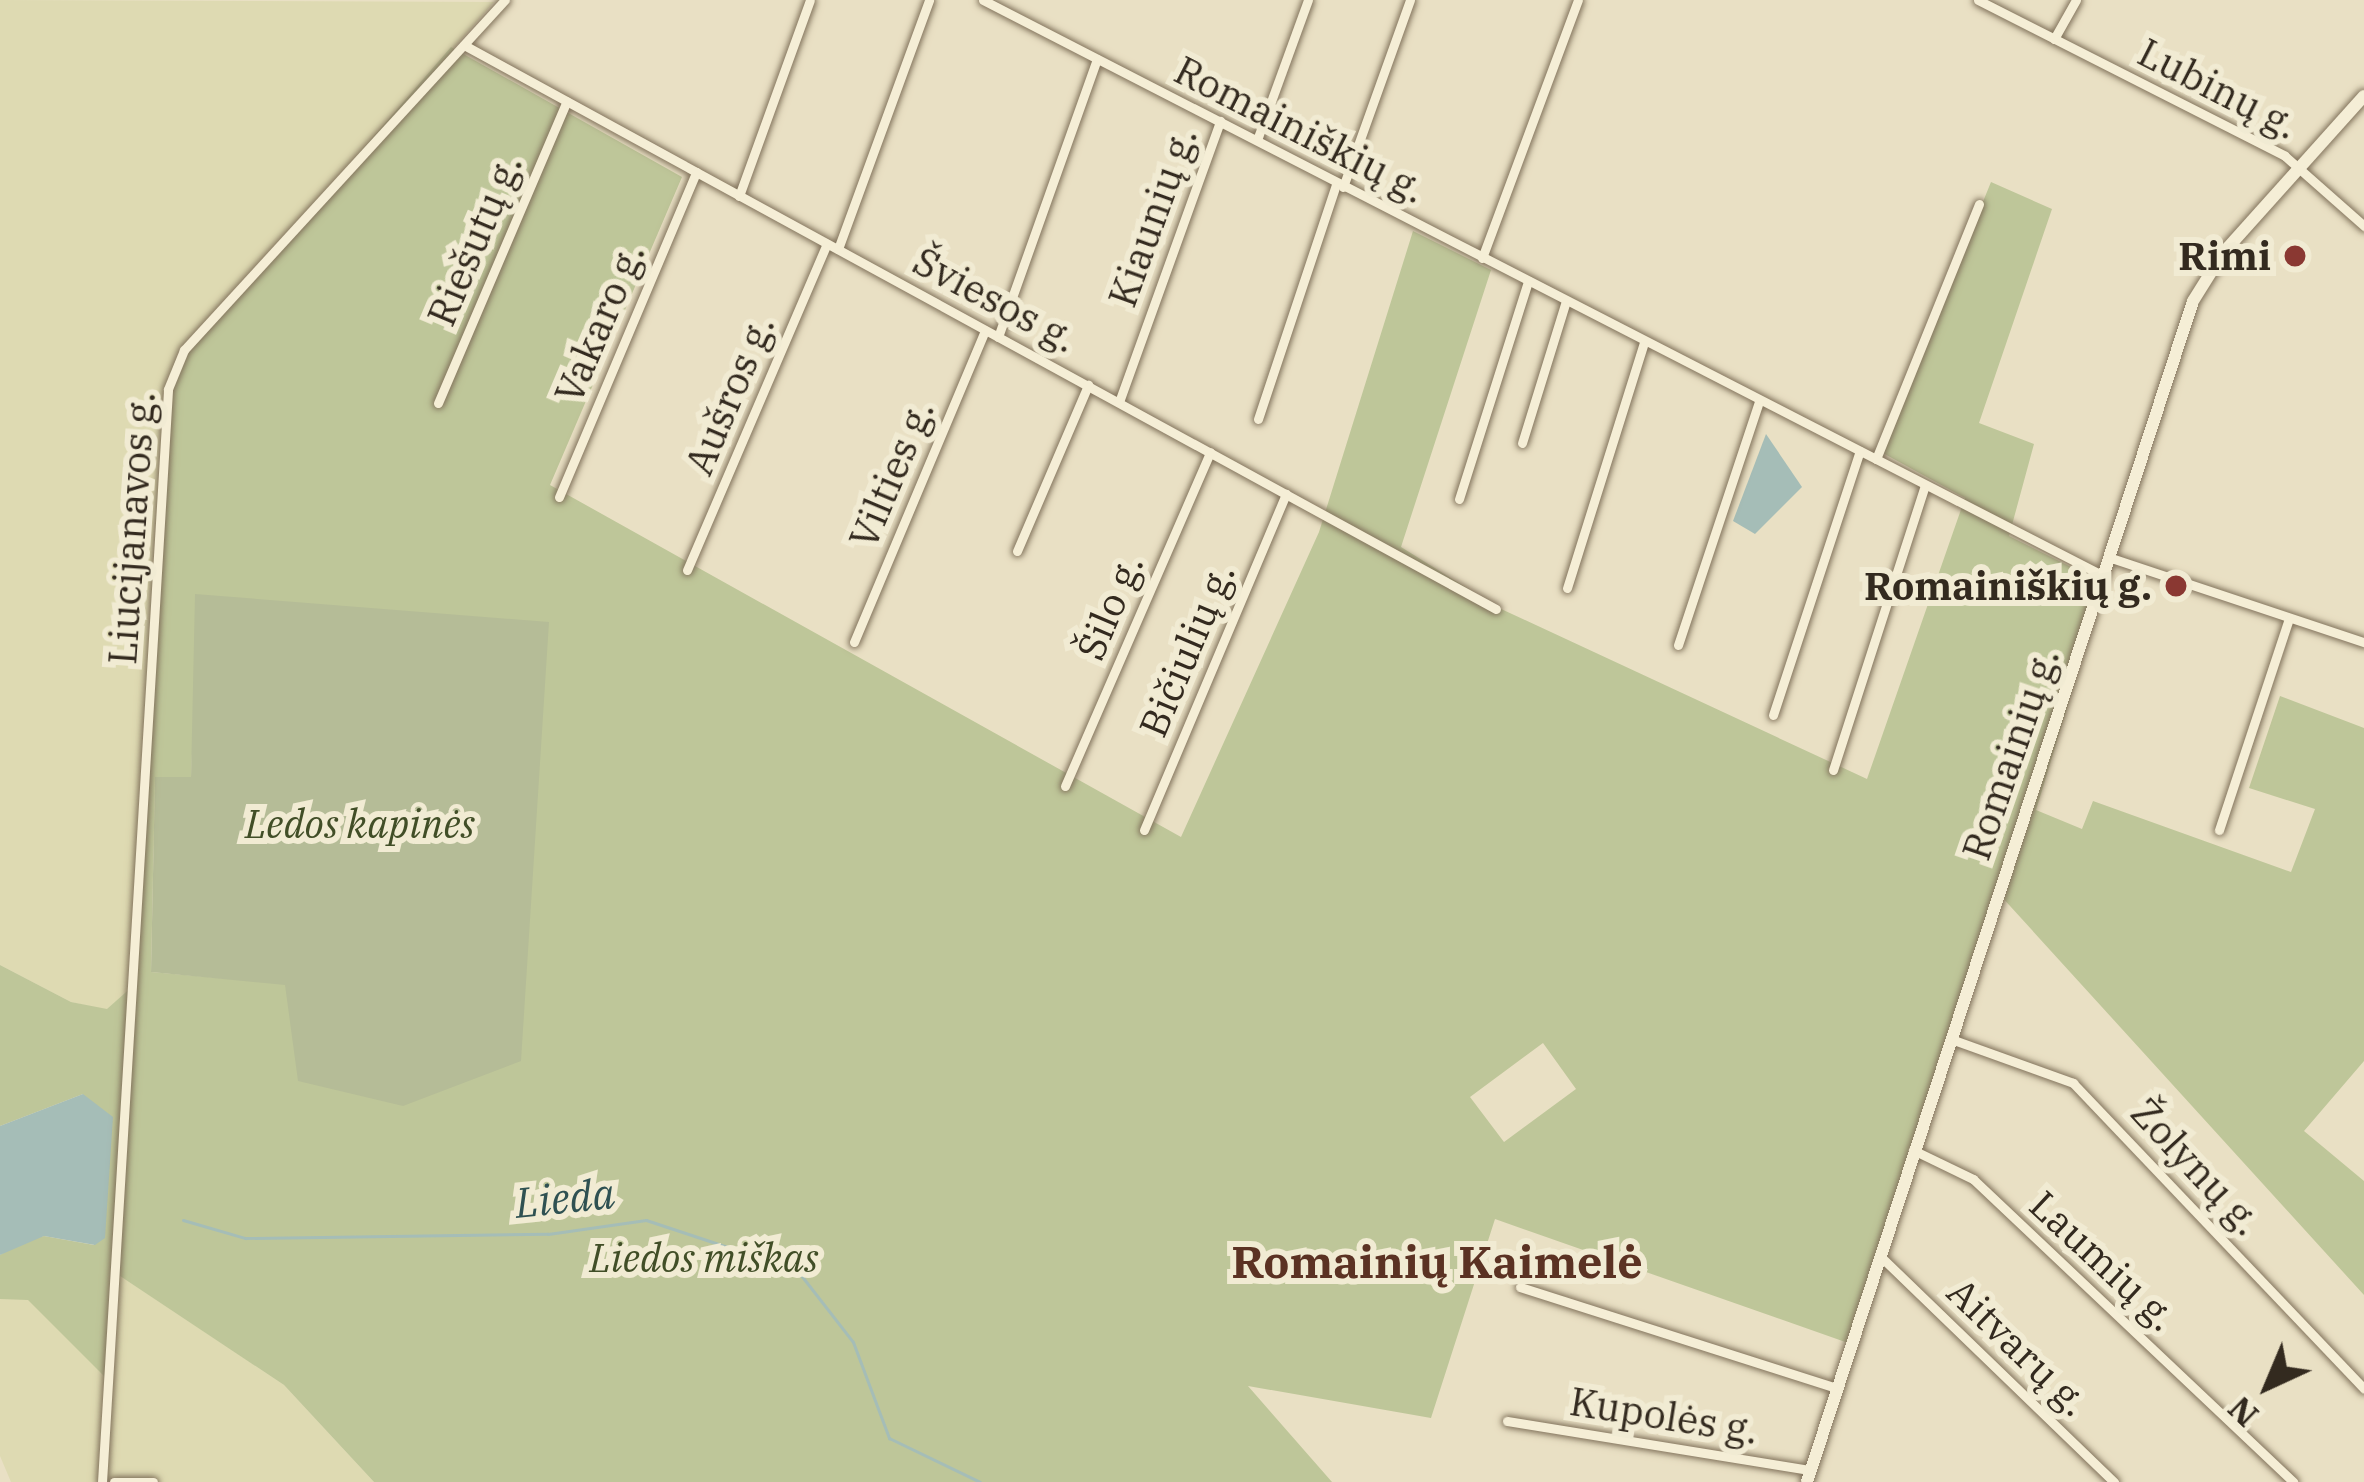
<!DOCTYPE html>
<html>
<head>
<meta charset="utf-8">
<style>
  body { margin:0 }
  #map { position:relative; width:2364px; height:1482px; overflow:hidden; background:#e9e0c4; font-family:"IBM Plex Serif",serif }
  div>[style] { position:absolute }
  .farmland>* { inset:0; background:#dedab2 }
  .green>* { inset:0; background:#bec699 }
  .cemetery>* { inset:0; background:#b5bc97 }
  .water>* { inset:0; background:#a5bdb7 }
  .stream>* { height:3px; margin:-1.5px; padding:0 1.5px; transform-origin:1.5px; border-radius:1.5px; background:#a5bdb7 }
  .roads { filter:drop-shadow(0 0 3px #82735c) drop-shadow(0 0 3px #82735c) }
  .minor>* { height:9px; margin:-4.5px; padding:0 4.5px; transform-origin:4.5px; border-radius:4.5px; background:#f5eed6 }
  .secondary>* { height:12px; margin:-6px; padding:0 6px; transform-origin:6px; border-radius:6px; background:#f5eed6 }
  .dots>* { width:33px; height:33px; translate:-50% -50%; box-sizing:border-box; border:6px solid #f1ebd3; border-radius:50% }
  span { translate:-50% -50%; white-space:nowrap; text-align:center; line-height:1.15; -webkit-text-stroke:12px #f1ebd3; paint-order:stroke }
  .street-label { font-size:39px; color:#332a1f }
  .poi-label { font-size:39px; color:#332a1f; font-weight:700 }
  .right { translate:-100% -50%; text-align:right }
  .park-label { font-size:39px; color:#414e27; font-style:italic }
  .water-label { font-size:42px; color:#2f5152; font-style:italic }
  .quarter-label { font-size:45px; color:#5b3223; font-weight:700 }
  .north { position:absolute; left:2208px; top:1326px; width:120px; height:120px; -webkit-text-stroke:9px #f1ebd3; paint-order:stroke; rotate:224deg; font-size:33px; font-weight:700; line-height:48px; text-align:center; color:#332a1f }
  .north::after { content:''; display:block; margin:auto; width:42px; height:54px; background:#332a1f; clip-path:polygon(50% 0,100% 100%,50% 72%,0 100%) }
</style>
</head>
<body>
<div id="map">
  <div class="farmland">
    <div style="clip-path:polygon(0 0,494px 2px,234px 298px,134px 985px,107px 1010px,71px 1002px,0 965px)"></div>
    <div style="clip-path:polygon(119px 1275px,284px 1385px,374px 1482px,11px 1482px,0 1456px,0 1299px,28px 1299px,112px 1382px)"></div>
  </div>
  <div class="green">
    <div style="clip-path:polygon(evenodd,451px 47px,682px 177px,550px 485px,1181px 837px,1319px 532px,1413px 231px,1491px 270px,1401px 547px,1499px 608px,1867px 779px,1965px 498px,1881px 452px,1991px 182px,2052px 209px,1979px 423px,2034px 444px,2009px 536px,2105px 584px,2036px 810px,2082px 829px,2093px 801px,2291px 872px,2315px 809px,2249px 788px,2280px 696px,2364px 728px,2364px 1061px,2304px 1131px,2364px 1181px,2364px 1295px,2000px 895px,1851px 1344px,1495px 1219px,1431px 1418px,1248px 1386px,1332px 1482px,374px 1482px,284px 1385px,120px 1276px,112px 1384px,28px 1300px,0 1299px,0 1255px,23px 1241px,44px 1236px,94px 1245px,83px 1094px,0 1126px,0 965px,71px 1002px,107px 1009px,134px 985px,162px 423px,177px 363px,451px 47px,194px 707px,403px 1106px,286px 984px,151px 972px,155px 778px,191px 777px,194px 707px,451px 47px,1543px 1043px,1576px 1089px,1504px 1142px,1470px 1097px,1543px 1043px)"></div>
  </div>
  <div class="cemetery">
    <div style="clip-path:polygon(195px 594px,549px 622px,521px 1061px,403px 1106px,298px 1081px,285px 985px,151px 972px,155px 777px,191px 777px)"></div>
  </div>
  <div class="water">
    <div style="clip-path:polygon(1766px 434px,1802px 487px,1755px 534px,1733px 521px)"></div>
    <div style="clip-path:polygon(83px 1094px,113px 1117px,105px 1238px,95px 1245px,44px 1236px,0 1255px,0 1126px)"></div>
  </div>
  <div class="stream">
    <div style="left:183px;top:1220px;width:65px;rotate:16.2deg"></div>
    <div style="left:245px;top:1238px;width:303px;rotate:-0.8deg"></div>
    <div style="left:548px;top:1234px;width:99px;rotate:-8.1deg"></div>
    <div style="left:646px;top:1220px;width:159px;rotate:18.3deg"></div>
    <div style="left:797px;top:1270px;width:91px;rotate:52.1deg"></div>
    <div style="left:853px;top:1342px;width:103px;rotate:69.4deg"></div>
    <div style="left:889px;top:1438px;width:101px;rotate:25.8deg"></div>
  </div>
  <div class="roads">
    <div class="minor">
      <div style="left:983px;top:0;width:1258px;rotate:27.2deg"></div>
      <div style="left:1978px;top:0;width:344px;rotate:26.9deg"></div>
      <div style="left:2285px;top:156px;width:106px;rotate:41.5deg"></div>
      <div style="left:2054px;top:39px;width:45px;rotate:-60.6deg"></div>
      <div style="left:464px;top:45px;width:1176px;rotate:28.66deg"></div>
      <div style="left:1257px;top:140px;width:149px;rotate:-70deg"></div>
      <div style="left:1343px;top:187px;width:199px;rotate:-70.3deg"></div>
      <div style="left:739px;top:196px;width:208px;rotate:-70.1deg"></div>
      <div style="left:838px;top:249px;width:265px;rotate:-69.9deg"></div>
      <div style="left:1482px;top:258px;width:275px;rotate:-69.6deg"></div>
      <div style="left:998px;top:337px;width:295px;rotate:-70.4deg"></div>
      <div style="left:1119px;top:402px;width:299px;rotate:-70.2deg"></div>
      <div style="left:438px;top:403px;width:328px;rotate:-66.9deg"></div>
      <div style="left:1258px;top:419px;width:248px;rotate:-71.6deg"></div>
      <div style="left:1522px;top:443px;width:149px;rotate:-72.8deg"></div>
      <div style="left:1876px;top:459px;width:275px;rotate:-68deg"></div>
      <div style="left:559px;top:497px;width:353px;rotate:-67.1deg"></div>
      <div style="left:1459px;top:499px;width:229px;rotate:-72.4deg"></div>
      <div style="left:1017px;top:551px;width:181px;rotate:-66.8deg"></div>
      <div style="left:2108px;top:557px;width:270px;rotate:18.4deg"></div>
      <div style="left:687px;top:570px;width:355px;rotate:-66.8deg"></div>
      <div style="left:1567px;top:588px;width:258px;rotate:-72.6deg"></div>
      <div style="left:854px;top:642px;width:338px;rotate:-67.2deg"></div>
      <div style="left:1678px;top:645px;width:257px;rotate:-71.6deg"></div>
      <div style="left:1773px;top:715px;width:278px;rotate:-71.8deg"></div>
      <div style="left:1833px;top:770px;width:299px;rotate:-72.1deg"></div>
      <div style="left:1065px;top:786px;width:364px;rotate:-66.5deg"></div>
      <div style="left:1144px;top:830px;width:365px;rotate:-67.1deg"></div>
      <div style="left:2219px;top:830px;width:223px;rotate:-71.7deg"></div>
      <div style="left:1951px;top:1039px;width:130px;rotate:19.8deg"></div>
      <div style="left:2073px;top:1083px;width:422px;rotate:46.4deg"></div>
      <div style="left:1913px;top:1150px;width:67px;rotate:25.8deg"></div>
      <div style="left:1973px;top:1179px;width:441px;rotate:43.4deg"></div>
      <div style="left:1879px;top:1255px;width:327px;rotate:44deg"></div>
      <div style="left:1520px;top:1287px;width:333px;rotate:17.7deg"></div>
      <div style="left:1507px;top:1421px;width:308px;rotate:9.2deg"></div>
      <div style="left:102px;top:1482px;width:1095px;rotate:-86.54deg"></div>
      <div style="left:168px;top:389px;width:42px;rotate:-67.7deg"></div>
      <div style="left:184px;top:350px;width:475px;rotate:-47.5deg"></div>
      <div style="left:114px;top:1482px;width:39px"></div>
    </div>
    <div class="secondary">
      <div style="left:1807px;top:1482px;width:1242px;rotate:-71.9deg"></div>
      <div style="left:2193px;top:301px;width:57px;rotate:-58deg"></div>
      <div style="left:2223px;top:253px;width:211px;rotate:-48.1deg"></div>
    </div>
  </div>
  <div class="dots">
    <div style="left:2295px;top:256px;background:#8a3832"></div>
    <div style="left:2176px;top:586px;background:#8a3832"></div>
  </div>
  <div class="street-label">
    <span style="left:2218px;top:89px;rotate:27deg">Lubinų g.</span>
    <span style="left:1300px;top:130px;rotate:27deg">Romainiškių g.</span>
    <span style="left:1153px;top:217px;rotate:-70deg">Kiaunių g.</span>
    <span style="left:475px;top:240px;rotate:-67deg">Riešutų g.</span>
    <span style="left:995px;top:300px;rotate:28deg">Šviesos g.</span>
    <span style="left:600px;top:323px;rotate:-67deg">Vakaro g.</span>
    <span style="left:730px;top:395px;rotate:-67deg">Aušros g.</span>
    <span style="left:892px;top:474px;rotate:-67deg">Vilties g.</span>
    <span style="left:132px;top:528px;rotate:-86deg">Liucijanavos g.</span>
    <span style="left:1110px;top:607px;rotate:-67deg">Šilo g.</span>
    <span style="left:1187px;top:650px;rotate:-67deg">Bičiulių g.</span>
    <span style="left:2011px;top:754px;rotate:-71deg">Romainių g.</span>
    <span style="left:2196px;top:1167px;rotate:47deg">Žolynų g.</span>
    <span style="left:2103px;top:1261px;rotate:43deg">Laumių g.</span>
    <span style="left:2018px;top:1347px;rotate:44deg">Aitvarų g.</span>
    <span style="left:1664px;top:1416px;rotate:9deg">Kupolės g.</span>
  </div>
  <div class="poi-label">
    <span class="right" style="left:2271px;top:256px">Rimi</span>
    <span class="right" style="left:2152px;top:586px">Romainiškių g.</span>
  </div>
  <div class="park-label">
    <span style="left:360px;top:824px">Ledos kapinės</span>
    <span style="left:704px;top:1258px">Liedos miškas</span>
  </div>
  <div class="water-label">
    <span style="left:565px;top:1198px;rotate:-6deg">Lieda</span>
  </div>
  <div class="quarter-label">
    <span style="left:1437px;top:1262px">Romainių Kaimelė</span>
  </div>
  <div class="north">N</div>
</div>
</body>
</html>
